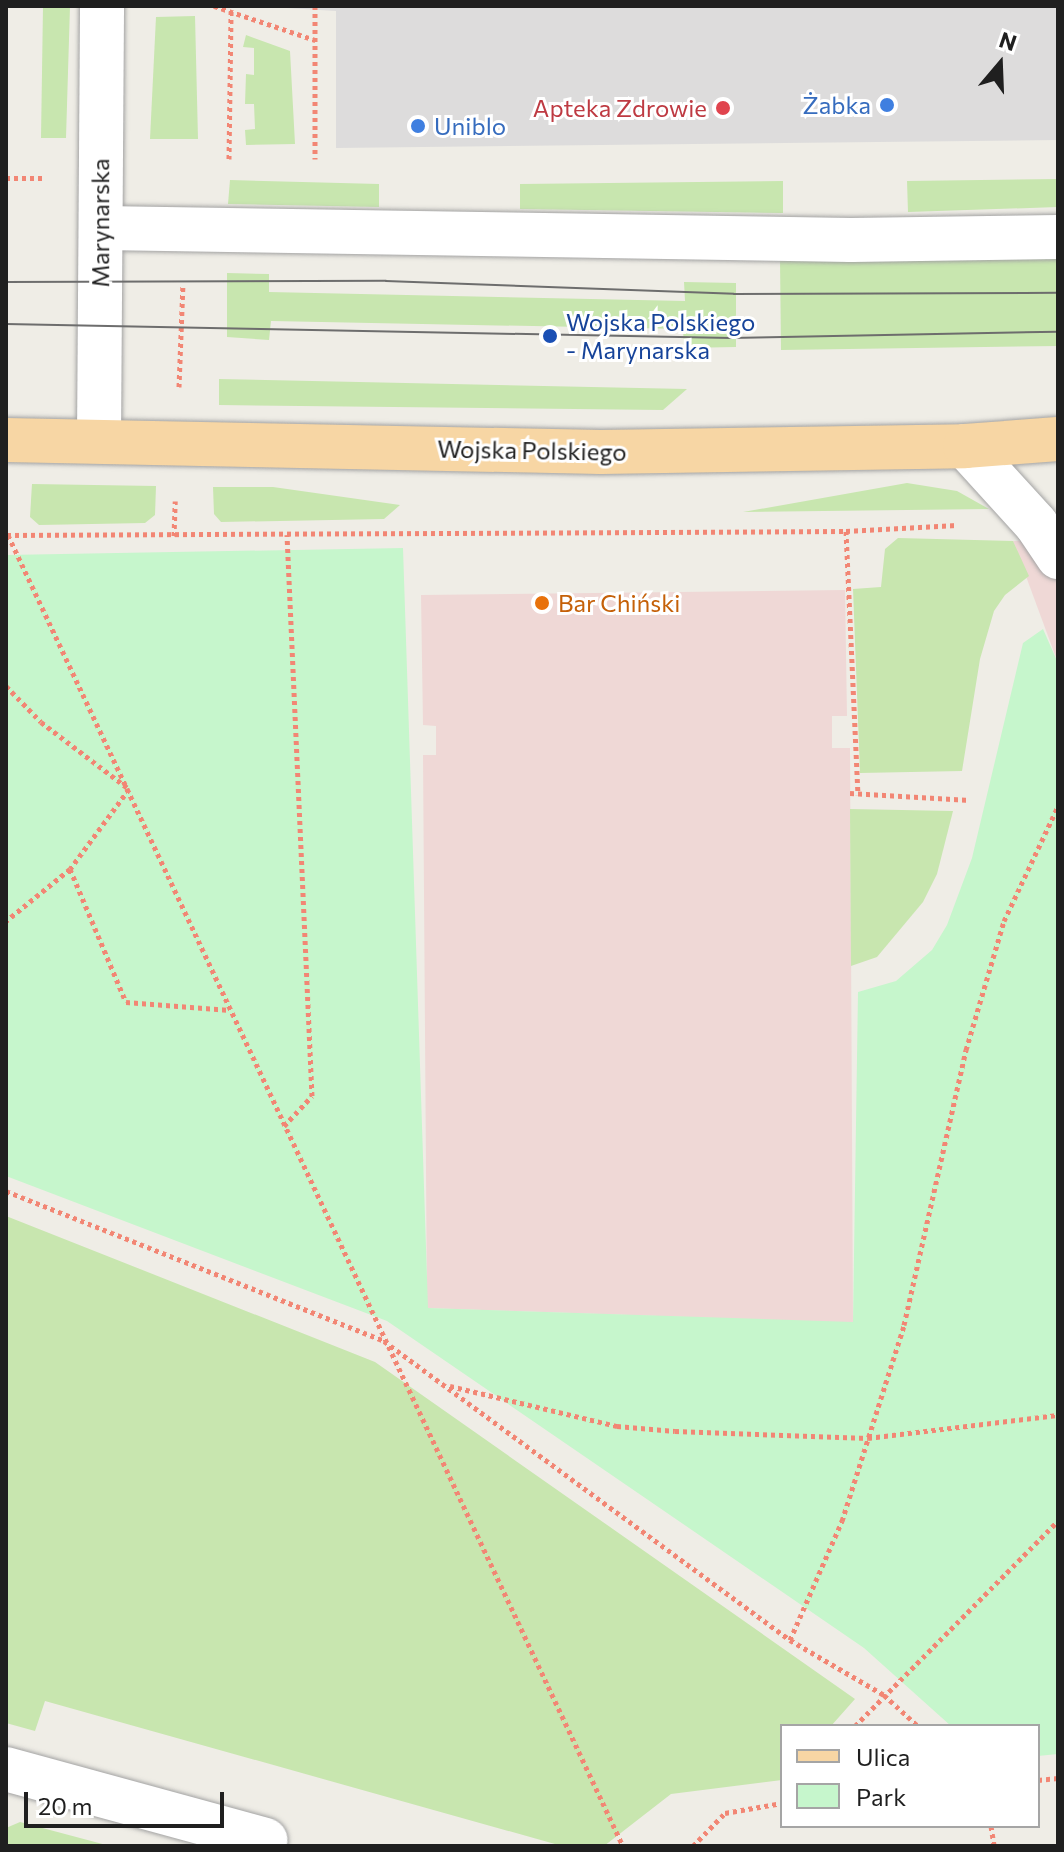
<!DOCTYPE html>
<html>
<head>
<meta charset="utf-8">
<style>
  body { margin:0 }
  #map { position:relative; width:1064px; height:1852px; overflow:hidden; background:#efede6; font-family:Commissioner,sans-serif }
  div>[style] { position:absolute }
  .residential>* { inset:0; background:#dddcdc }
  .commercial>* { inset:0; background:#efd8d6 }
  .grass>* { inset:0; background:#c8e6af }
  .park>* { inset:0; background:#c6f6cc }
  .path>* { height:5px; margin-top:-2.5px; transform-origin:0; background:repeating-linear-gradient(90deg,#f28674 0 4px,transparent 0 8px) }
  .roads { filter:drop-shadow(0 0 2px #a3a3a3) drop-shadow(0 0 2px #a3a3a3) }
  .minor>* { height:44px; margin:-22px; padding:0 22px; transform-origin:22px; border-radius:22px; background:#fff }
  .major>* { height:44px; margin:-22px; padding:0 22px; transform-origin:22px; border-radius:22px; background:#f7d6a4 }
  .tram>* { height:2px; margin:-1px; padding:0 1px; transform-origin:1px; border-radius:1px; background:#6d6d6d }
  .dots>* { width:22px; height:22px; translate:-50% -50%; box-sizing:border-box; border:4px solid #fff; border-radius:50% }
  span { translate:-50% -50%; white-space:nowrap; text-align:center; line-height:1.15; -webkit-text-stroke:6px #fff; paint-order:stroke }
  .shop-label { font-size:24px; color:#366cbe }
  .right { translate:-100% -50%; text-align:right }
  .left { translate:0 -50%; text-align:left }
  .health-label { font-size:24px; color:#be3a42 }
  .street-label { font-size:24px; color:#1f1f1f }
  .transit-label { font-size:24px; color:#164399 }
  .food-label { font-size:24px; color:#c56008 }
  .frame { position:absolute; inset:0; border:8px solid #1f1f1f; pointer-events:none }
  .legend { position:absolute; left:780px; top:1724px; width:260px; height:104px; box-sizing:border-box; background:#fff; border:2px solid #a5a5a5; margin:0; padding:10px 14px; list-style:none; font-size:24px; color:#1f1f1f }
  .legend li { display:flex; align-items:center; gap:16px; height:40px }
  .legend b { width:40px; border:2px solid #a5a5a5 }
  .north { position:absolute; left:960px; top:24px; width:80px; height:80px; -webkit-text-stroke:6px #fff; paint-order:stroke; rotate:19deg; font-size:22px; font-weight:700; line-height:32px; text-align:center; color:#1f1f1f }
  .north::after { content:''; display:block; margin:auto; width:28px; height:36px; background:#1f1f1f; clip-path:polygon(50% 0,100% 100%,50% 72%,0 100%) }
  .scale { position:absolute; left:24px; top:1792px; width:200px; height:36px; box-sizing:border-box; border:4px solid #1f1f1f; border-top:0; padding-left:10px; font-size:24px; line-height:28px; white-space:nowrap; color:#1f1f1f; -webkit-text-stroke:6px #fff; paint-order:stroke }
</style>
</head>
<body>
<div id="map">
  <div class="residential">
    <div style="clip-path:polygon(254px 6px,1058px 6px,1058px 140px,336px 148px,336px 11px)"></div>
  </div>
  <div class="commercial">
    <div style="clip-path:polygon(1058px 540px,1058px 663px,1013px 541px)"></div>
    <div style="clip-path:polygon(845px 590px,847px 716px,832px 716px,832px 748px,850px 748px,853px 1323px,427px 1308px,423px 755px,436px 755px,436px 726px,423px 725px,421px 595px)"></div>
  </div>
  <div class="grass">
    <div style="clip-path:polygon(43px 6px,70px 6px,66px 138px,41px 138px)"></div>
    <div style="clip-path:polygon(195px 16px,198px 139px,150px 139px,156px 17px)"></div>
    <div style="clip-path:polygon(246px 35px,290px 51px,295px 144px,246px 145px,245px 130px,255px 129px,254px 104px,245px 104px,246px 74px,254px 75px,254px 48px,243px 47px)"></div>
    <div style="clip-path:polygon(1058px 179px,1058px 207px,908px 212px,907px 181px)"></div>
    <div style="clip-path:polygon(230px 180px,379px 184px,379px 207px,228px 204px)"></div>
    <div style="clip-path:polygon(783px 181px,783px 213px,520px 209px,520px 184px)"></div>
    <div style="clip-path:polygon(1058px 256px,1058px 346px,781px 350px,780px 259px)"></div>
    <div style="clip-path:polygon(227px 273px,269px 274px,269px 292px,685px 301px,684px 282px,736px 283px,736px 347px,684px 348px,683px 329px,271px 321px,269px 340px,227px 337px)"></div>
    <div style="clip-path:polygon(219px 379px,687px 389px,663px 410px,219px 405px)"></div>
    <div style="clip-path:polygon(907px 483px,957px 491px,989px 509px,743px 512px)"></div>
    <div style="clip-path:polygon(32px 484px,156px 486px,155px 515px,145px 523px,39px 525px,30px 517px)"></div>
    <div style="clip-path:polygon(213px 487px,273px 487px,400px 505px,384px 519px,221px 522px,214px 514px)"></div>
    <div style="clip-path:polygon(898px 538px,1013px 541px,1029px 576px,1005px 595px,994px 611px,980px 659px,962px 771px,860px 773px,853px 589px,881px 587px,885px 549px)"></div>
    <div style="clip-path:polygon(850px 809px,953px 811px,937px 874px,923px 902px,877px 957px,851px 966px)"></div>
    <div style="clip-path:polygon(6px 1216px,375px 1362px,855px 1699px,831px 1726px,782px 1726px,782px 1780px,671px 1794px,604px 1846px,562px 1846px,45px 1701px,35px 1731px,6px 1723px)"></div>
    <div style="clip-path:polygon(20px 1822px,110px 1846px,6px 1846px,6px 1828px)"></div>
  </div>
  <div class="park">
    <div style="clip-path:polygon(403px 548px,428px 1308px,853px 1322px,858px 992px,896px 981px,932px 950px,947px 925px,972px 858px,1023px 643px,1043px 629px,1058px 663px,1058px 1754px,1038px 1756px,1038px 1726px,951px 1726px,864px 1648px,387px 1321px,6px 1176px,6px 555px)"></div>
  </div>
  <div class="path">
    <div style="left:214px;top:6px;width:107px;rotate:18.6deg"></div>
    <div style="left:315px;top:6px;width:153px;rotate:90deg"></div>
    <div style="left:229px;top:159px;width:148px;rotate:-89.2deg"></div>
    <div style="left:6px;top:178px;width:38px"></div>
    <div style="left:179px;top:387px;width:102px;rotate:-87.8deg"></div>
    <div style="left:846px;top:531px;width:264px;rotate:87.4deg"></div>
    <div style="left:7px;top:535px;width:839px;rotate:-0.27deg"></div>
    <div style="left:846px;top:531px;width:111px;rotate:-3.1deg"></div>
    <div style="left:8px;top:535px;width:1448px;rotate:64.87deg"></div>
    <div style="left:174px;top:536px;width:35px;rotate:-88deg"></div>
    <div style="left:6px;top:686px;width:50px;rotate:45.8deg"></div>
    <div style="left:41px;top:722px;width:111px;rotate:37.3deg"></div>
    <div style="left:129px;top:789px;width:99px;rotate:126.4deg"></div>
    <div style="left:70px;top:869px;width:82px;rotate:140.9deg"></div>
    <div style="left:850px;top:793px;width:120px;rotate:3.3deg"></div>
    <div style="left:70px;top:869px;width:144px;rotate:67.2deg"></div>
    <div style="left:126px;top:1002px;width:104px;rotate:4.4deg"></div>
    <div style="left:284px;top:1126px;width:41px;rotate:-47deg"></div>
    <div style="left:312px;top:1096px;width:562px;rotate:-92.55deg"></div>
    <div style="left:6px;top:1191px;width:407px;rotate:21.6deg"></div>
    <div style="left:384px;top:1341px;width:504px;rotate:36.37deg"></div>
    <div style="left:790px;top:1640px;width:109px;rotate:30.3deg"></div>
    <div style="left:884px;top:1695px;width:46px;rotate:42.4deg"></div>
    <div style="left:450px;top:1386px;width:172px;rotate:13.5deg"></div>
    <div style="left:617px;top:1426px;width:58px;rotate:4.9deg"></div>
    <div style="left:675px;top:1431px;width:193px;rotate:2.1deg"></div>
    <div style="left:868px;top:1438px;width:191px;rotate:-6.9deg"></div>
    <div style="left:790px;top:1640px;width:130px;rotate:-66.4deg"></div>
    <div style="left:842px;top:1521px;width:206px;rotate:-72.4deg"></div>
    <div style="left:904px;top:1325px;width:282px;rotate:-77.3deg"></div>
    <div style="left:966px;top:1050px;width:134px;rotate:-73.6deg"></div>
    <div style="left:1004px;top:921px;width:127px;rotate:-64.8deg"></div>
    <div style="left:855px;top:1726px;width:289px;rotate:-45.3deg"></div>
    <div style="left:1038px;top:1780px;width:20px;rotate:-6deg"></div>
    <div style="left:991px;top:1826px;width:20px;rotate:81deg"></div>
    <div style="left:693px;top:1846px;width:46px;rotate:-45.9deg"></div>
    <div style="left:725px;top:1813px;width:58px;rotate:-10deg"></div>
  </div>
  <div class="roads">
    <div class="minor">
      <div style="left:102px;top:228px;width:749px;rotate:0.92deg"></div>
      <div style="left:851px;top:240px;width:207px;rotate:-0.8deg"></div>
      <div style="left:99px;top:441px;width:435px;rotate:-89.6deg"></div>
      <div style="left:965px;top:446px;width:105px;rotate:47.7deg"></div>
      <div style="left:1036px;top:524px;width:40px;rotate:56deg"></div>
      <div style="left:6px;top:1769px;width:269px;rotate:15.3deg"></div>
    </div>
    <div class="major">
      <div style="left:6px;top:440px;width:595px;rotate:1.16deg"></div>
      <div style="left:601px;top:452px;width:364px;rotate:-0.9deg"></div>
      <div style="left:965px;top:446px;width:93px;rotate:-4.3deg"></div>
    </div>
  </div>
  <div class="tram">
    <div style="left:6px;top:282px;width:380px;rotate:-0.2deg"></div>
    <div style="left:386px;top:281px;width:348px;rotate:2.1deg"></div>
    <div style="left:734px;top:294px;width:324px;rotate:-0.2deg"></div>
    <div style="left:6px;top:324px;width:725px;rotate:1.11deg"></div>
    <div style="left:731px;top:338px;width:327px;rotate:-1.1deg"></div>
  </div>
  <div class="dots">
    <div style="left:887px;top:105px;background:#3f7fe0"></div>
    <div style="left:723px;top:108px;background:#e0444e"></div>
    <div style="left:418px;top:126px;background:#3f7fe0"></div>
    <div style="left:550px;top:336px;background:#1a4fb4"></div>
    <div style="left:542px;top:603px;background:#e8710a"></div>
  </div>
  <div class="shop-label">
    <span class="right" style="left:871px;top:105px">Żabka</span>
    <span class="left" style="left:434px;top:126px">Uniblo</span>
  </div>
  <div class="health-label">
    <span class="right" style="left:707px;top:108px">Apteka Zdrowie</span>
  </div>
  <div class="street-label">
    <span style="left:100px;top:223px;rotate:-90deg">Marynarska</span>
    <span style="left:532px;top:450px;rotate:1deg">Wojska Polskiego</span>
  </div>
  <div class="transit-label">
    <span class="left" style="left:566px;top:336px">Wojska Polskiego<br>- Marynarska</span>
  </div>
  <div class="food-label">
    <span class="left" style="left:558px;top:603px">Bar Chiński</span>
  </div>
  <div class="frame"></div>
  <ul class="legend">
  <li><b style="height:10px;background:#f7d6a4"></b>Ulica</li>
  <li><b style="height:22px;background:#c6f6cc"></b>Park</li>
  </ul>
  <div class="north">N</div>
  <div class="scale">20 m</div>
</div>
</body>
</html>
